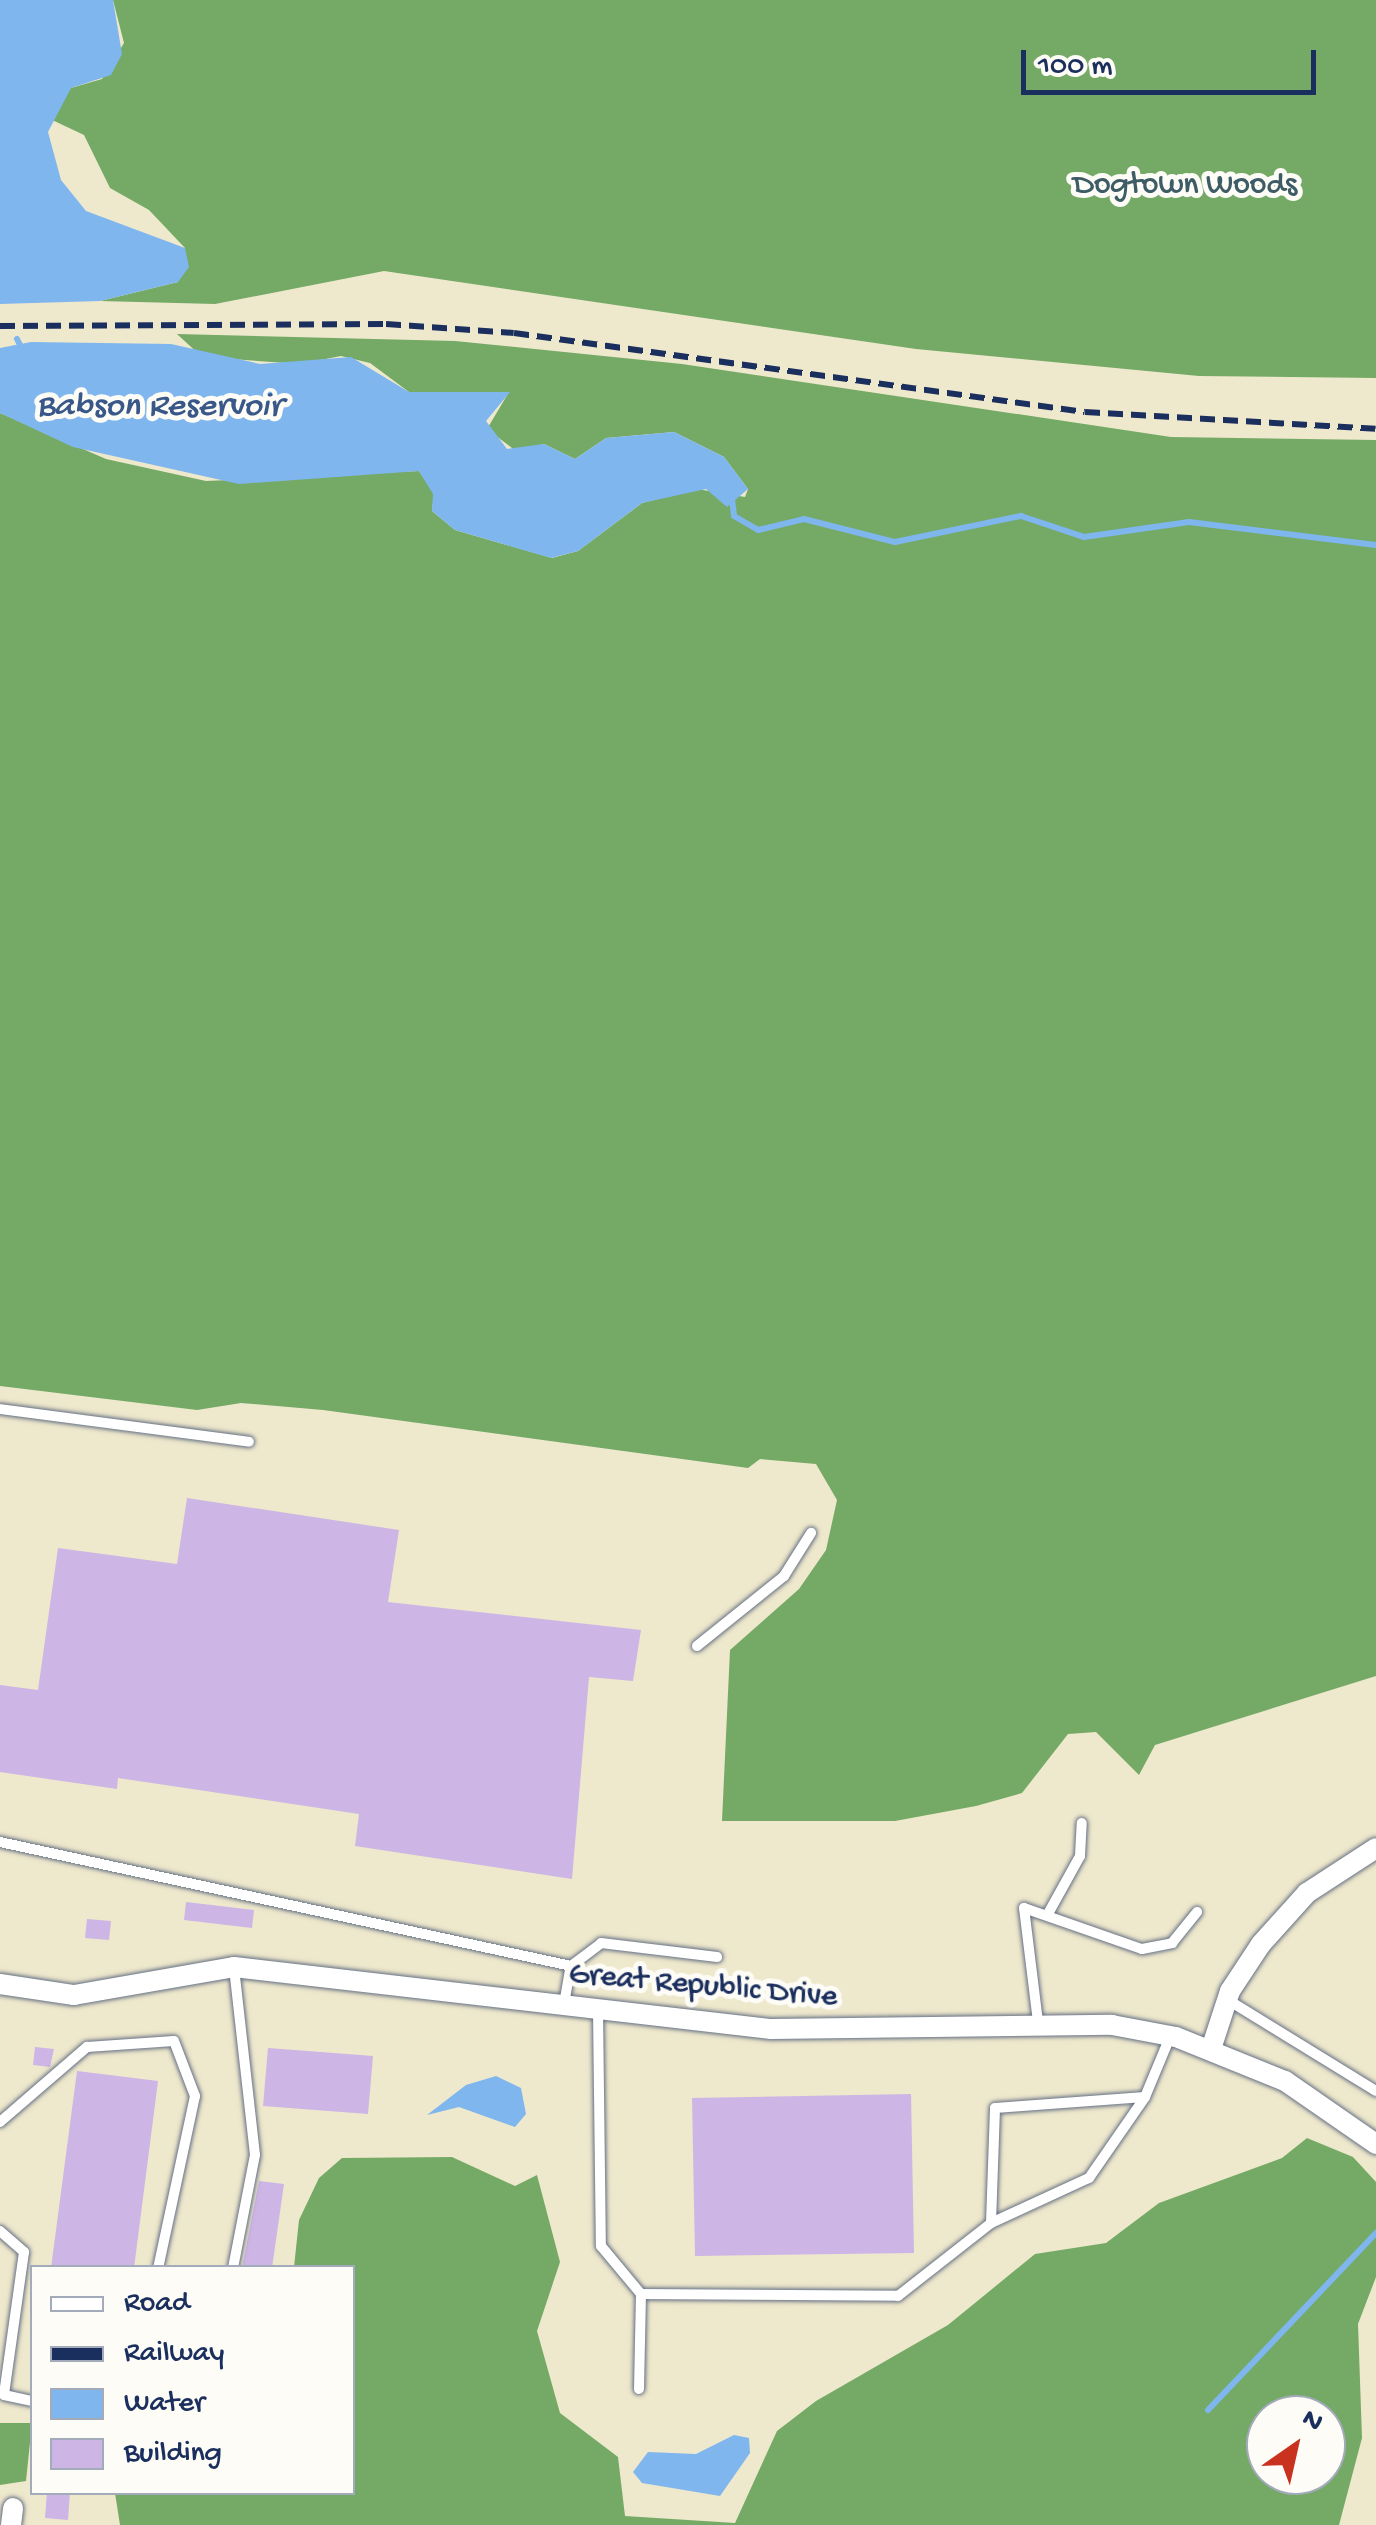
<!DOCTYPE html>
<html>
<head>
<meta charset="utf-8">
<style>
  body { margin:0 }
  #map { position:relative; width:1376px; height:2525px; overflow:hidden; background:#eee8cc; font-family:"Gochi Hand",sans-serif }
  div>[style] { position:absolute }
  .forest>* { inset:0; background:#74aa66 }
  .water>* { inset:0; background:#7fb6ee }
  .stream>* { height:6px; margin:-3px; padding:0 3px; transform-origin:3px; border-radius:3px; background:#7fb6ee }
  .building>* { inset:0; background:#cdb5e5 }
  .roads { filter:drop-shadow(0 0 2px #657084) drop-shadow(0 0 2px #657084) }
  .lane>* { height:10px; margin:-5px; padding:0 5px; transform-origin:5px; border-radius:5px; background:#fff }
  .street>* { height:20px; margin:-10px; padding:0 10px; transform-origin:10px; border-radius:10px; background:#fff }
  .rail>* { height:6px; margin-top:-3px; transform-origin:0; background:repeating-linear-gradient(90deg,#1b2f5e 0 15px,transparent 0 23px) }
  span { translate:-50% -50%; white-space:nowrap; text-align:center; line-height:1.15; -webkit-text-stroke:10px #fdfcf7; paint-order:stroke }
  .park-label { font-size:32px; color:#3e5c65 }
  .street-label { font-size:32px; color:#1b2f5e }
  .water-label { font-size:35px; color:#395889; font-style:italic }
  .legend { position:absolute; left:30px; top:2265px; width:325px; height:230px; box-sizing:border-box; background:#fdfcf7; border:2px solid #a3aaba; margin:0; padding:12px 18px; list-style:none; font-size:30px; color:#1b2f5e }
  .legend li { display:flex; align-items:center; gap:20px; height:50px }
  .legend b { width:50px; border:2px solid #a3aaba }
  .north { position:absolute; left:1246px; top:2395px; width:100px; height:100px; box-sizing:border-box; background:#fdfcf7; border:2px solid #a3aaba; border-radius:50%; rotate:34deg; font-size:28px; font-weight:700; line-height:40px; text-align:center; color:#1b2f5e }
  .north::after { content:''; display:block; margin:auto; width:35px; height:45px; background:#c8321e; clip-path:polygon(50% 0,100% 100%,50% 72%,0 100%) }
  .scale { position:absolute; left:1021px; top:50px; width:295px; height:45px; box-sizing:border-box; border:5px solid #1b2f5e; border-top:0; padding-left:12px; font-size:30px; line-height:35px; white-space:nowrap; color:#1b2f5e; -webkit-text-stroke:8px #fdfcf7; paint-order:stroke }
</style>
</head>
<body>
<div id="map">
  <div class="forest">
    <div style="clip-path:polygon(113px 0,1376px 0,1376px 378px,1199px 376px,916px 349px,384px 271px,215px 304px,100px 301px,178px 282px,185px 248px,149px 210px,110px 188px,84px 135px,48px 118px,71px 88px,102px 79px,124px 43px)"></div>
    <div style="clip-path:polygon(177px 334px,455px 341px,682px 364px,1171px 437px,1376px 440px,1376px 1676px,1155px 1745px,1139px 1775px,1096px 1732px,1068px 1734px,1022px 1793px,976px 1806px,895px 1821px,722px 1821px,730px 1650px,799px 1589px,826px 1550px,837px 1500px,816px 1464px,760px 1459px,748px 1468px,323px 1410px,241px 1403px,197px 1410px,0 1386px,0 413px,106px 459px,206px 481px,419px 471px,434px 494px,432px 511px,455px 530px,552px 558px,578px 551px,642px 503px,697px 489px,745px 497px,748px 489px,724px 457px,674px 432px,606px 438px,575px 459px,544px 444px,516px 451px,487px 429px,509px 392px,409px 392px,370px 363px,341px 356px,300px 364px,202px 357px)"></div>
    <div style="clip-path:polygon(evenodd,1307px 2138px,1353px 2157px,1376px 2182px,1376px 2277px,1358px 2324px,1362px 2438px,1339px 2525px,120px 2525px,115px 2493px,352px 2492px,352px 2268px,294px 2267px,299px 2220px,319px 2178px,342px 2158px,452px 2157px,515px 2186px,537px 2175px,560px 2262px,537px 2331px,560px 2413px,618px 2457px,625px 2516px,735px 2523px,777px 2431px,816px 2401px,948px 2325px,1035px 2254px,1106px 2243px,1159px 2203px,1282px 2158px,1307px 2138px,1326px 2415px,1326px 2475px,1266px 2475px,1266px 2415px,1326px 2415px)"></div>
    <div style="clip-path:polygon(0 2423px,32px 2423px,26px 2481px,0 2485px)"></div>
  </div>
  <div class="water">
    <div style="clip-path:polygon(0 0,113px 0,122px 54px,111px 75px,71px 88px,48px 132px,61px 180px,86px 211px,185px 248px,189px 267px,178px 282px,100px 301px,0 304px)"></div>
    <div style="clip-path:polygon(31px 342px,171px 344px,260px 364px,351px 357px,409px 392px,510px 392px,486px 421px,507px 449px,544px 444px,575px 459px,606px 438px,674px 432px,724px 457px,748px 489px,727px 507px,706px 489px,642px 503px,578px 551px,551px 558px,455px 530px,432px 511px,433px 494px,419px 471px,239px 484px,73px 447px,0 413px,0 348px)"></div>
    <div style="clip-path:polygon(496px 2076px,521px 2088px,526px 2114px,515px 2127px,459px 2107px,427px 2115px,466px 2085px)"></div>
    <div style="clip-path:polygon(734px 2435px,749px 2438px,750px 2453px,720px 2496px,642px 2483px,633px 2472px,648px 2452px,696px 2454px)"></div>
  </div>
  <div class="stream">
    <div style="left:17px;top:339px;width:16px;rotate:63deg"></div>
    <div style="left:732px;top:499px;width:17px;rotate:83deg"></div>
    <div style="left:734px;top:516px;width:28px;rotate:30deg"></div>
    <div style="left:758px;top:530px;width:47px;rotate:-13.4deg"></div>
    <div style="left:804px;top:519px;width:94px;rotate:14.2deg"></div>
    <div style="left:895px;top:542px;width:129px;rotate:-11.7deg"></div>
    <div style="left:1021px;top:516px;width:66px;rotate:18.4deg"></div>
    <div style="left:1084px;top:537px;width:106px;rotate:-8.1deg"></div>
    <div style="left:1189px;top:522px;width:188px;rotate:7deg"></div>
    <div style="left:1208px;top:2410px;width:244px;rotate:-46.5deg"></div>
  </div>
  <div class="building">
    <div style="clip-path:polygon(187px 1498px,399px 1530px,388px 1602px,641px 1630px,633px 1681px,589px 1677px,572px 1879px,355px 1846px,359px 1814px,118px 1778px,117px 1789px,0 1772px,0 1685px,38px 1690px,58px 1548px,177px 1564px)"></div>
    <div style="clip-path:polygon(186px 1902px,254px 1910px,252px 1928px,184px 1920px)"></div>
    <div style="clip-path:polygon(87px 1919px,111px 1921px,109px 1940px,85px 1938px)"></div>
    <div style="clip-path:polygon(35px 2047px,54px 2049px,50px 2067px,33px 2065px)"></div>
    <div style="clip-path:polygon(268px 2048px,373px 2056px,368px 2114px,263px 2106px)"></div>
    <div style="clip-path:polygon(77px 2071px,158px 2081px,134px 2268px,51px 2268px)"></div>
    <div style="clip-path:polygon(911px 2094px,914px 2253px,695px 2256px,692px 2098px)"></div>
    <div style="clip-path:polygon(259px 2181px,284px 2184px,272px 2268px,242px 2268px)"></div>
    <div style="clip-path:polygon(47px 2492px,70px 2492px,68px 2520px,45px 2518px)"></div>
  </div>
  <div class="roads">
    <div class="lane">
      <div style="left:0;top:1409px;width:251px;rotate:7.5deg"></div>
      <div style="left:697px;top:1646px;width:112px;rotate:-38.8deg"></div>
      <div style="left:784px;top:1576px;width:51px;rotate:-57.9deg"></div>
      <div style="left:0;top:1842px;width:584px;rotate:12.25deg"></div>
      <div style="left:1049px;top:1912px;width:64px;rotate:-61deg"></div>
      <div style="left:1080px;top:1856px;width:33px;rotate:-87deg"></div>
      <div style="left:1228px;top:2000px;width:174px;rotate:31.6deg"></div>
      <div style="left:564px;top:2004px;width:39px;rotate:-80deg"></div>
      <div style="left:571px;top:1966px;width:38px;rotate:-37deg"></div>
      <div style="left:601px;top:1943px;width:117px;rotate:6.9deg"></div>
      <div style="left:598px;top:2010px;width:236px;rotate:89.3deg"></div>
      <div style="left:601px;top:2246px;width:62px;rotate:50.2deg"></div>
      <div style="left:1038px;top:2022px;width:115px;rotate:-97deg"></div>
      <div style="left:1024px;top:1908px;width:125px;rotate:19.2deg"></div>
      <div style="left:1142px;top:1949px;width:31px;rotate:-11deg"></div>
      <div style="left:1172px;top:1943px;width:40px;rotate:-51deg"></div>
      <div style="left:0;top:2122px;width:115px;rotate:-40.8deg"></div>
      <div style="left:87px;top:2047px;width:87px;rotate:-3.9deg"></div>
      <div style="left:174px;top:2041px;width:59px;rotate:69.1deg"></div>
      <div style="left:195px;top:2096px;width:176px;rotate:102.1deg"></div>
      <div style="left:991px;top:2223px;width:108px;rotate:-24.7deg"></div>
      <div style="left:1089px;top:2178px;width:98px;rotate:-55.3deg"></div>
      <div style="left:0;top:2231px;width:32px;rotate:41deg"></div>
      <div style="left:24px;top:2252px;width:144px;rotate:98deg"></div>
      <div style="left:4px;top:2395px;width:29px;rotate:12deg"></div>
      <div style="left:233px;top:2268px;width:115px;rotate:-79deg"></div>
      <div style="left:255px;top:2155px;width:188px;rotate:-96.4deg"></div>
      <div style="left:639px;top:2389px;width:95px;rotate:-88.8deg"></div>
      <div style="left:641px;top:2294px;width:257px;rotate:0.4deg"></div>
      <div style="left:898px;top:2296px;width:118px;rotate:-38.1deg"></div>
      <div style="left:991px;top:2223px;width:115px;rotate:-88deg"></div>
      <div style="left:995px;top:2108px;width:150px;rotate:-4.2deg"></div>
      <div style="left:1145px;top:2097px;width:65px;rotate:-67.4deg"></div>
    </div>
    <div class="street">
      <div style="left:0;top:1984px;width:75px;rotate:8.5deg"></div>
      <div style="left:74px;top:1995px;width:162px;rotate:-9.9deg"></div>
      <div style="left:234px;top:1967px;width:541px;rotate:6.59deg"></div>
      <div style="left:771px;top:2029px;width:341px;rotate:-0.7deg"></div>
      <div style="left:1112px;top:2025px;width:65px;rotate:10.6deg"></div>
      <div style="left:1176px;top:2037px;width:118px;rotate:22deg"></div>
      <div style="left:1285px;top:2081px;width:111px;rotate:34.7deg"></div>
      <div style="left:1211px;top:2049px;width:61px;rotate:-71.9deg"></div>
      <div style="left:1230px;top:1991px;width:56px;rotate:-56.6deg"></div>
      <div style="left:1261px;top:1944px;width:69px;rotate:-48deg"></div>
      <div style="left:1307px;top:1893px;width:82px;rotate:-33.1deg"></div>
      <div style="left:11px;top:2525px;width:17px;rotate:-83deg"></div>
    </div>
  </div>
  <div class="rail">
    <div style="left:0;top:326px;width:386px;rotate:-0.3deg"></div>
    <div style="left:386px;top:324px;width:128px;rotate:4deg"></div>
    <div style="left:514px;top:333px;width:576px;rotate:7.88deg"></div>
    <div style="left:1085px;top:412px;width:291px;rotate:3.3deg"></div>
  </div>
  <div class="park-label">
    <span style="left:1185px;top:186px">Dogtown Woods</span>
  </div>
  <div class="street-label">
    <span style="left:703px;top:1987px;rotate:5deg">Great Republic Drive</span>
  </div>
  <div class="water-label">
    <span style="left:159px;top:408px">Babson Reservoir</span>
  </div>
  <ul class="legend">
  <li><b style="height:12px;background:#fff"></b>Road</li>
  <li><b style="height:12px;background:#1b2f5e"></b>Railway</li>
  <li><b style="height:28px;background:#7fb6ee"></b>Water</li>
  <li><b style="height:28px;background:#cdb5e5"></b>Building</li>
  </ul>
  <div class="north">N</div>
  <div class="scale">100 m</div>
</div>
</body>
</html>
